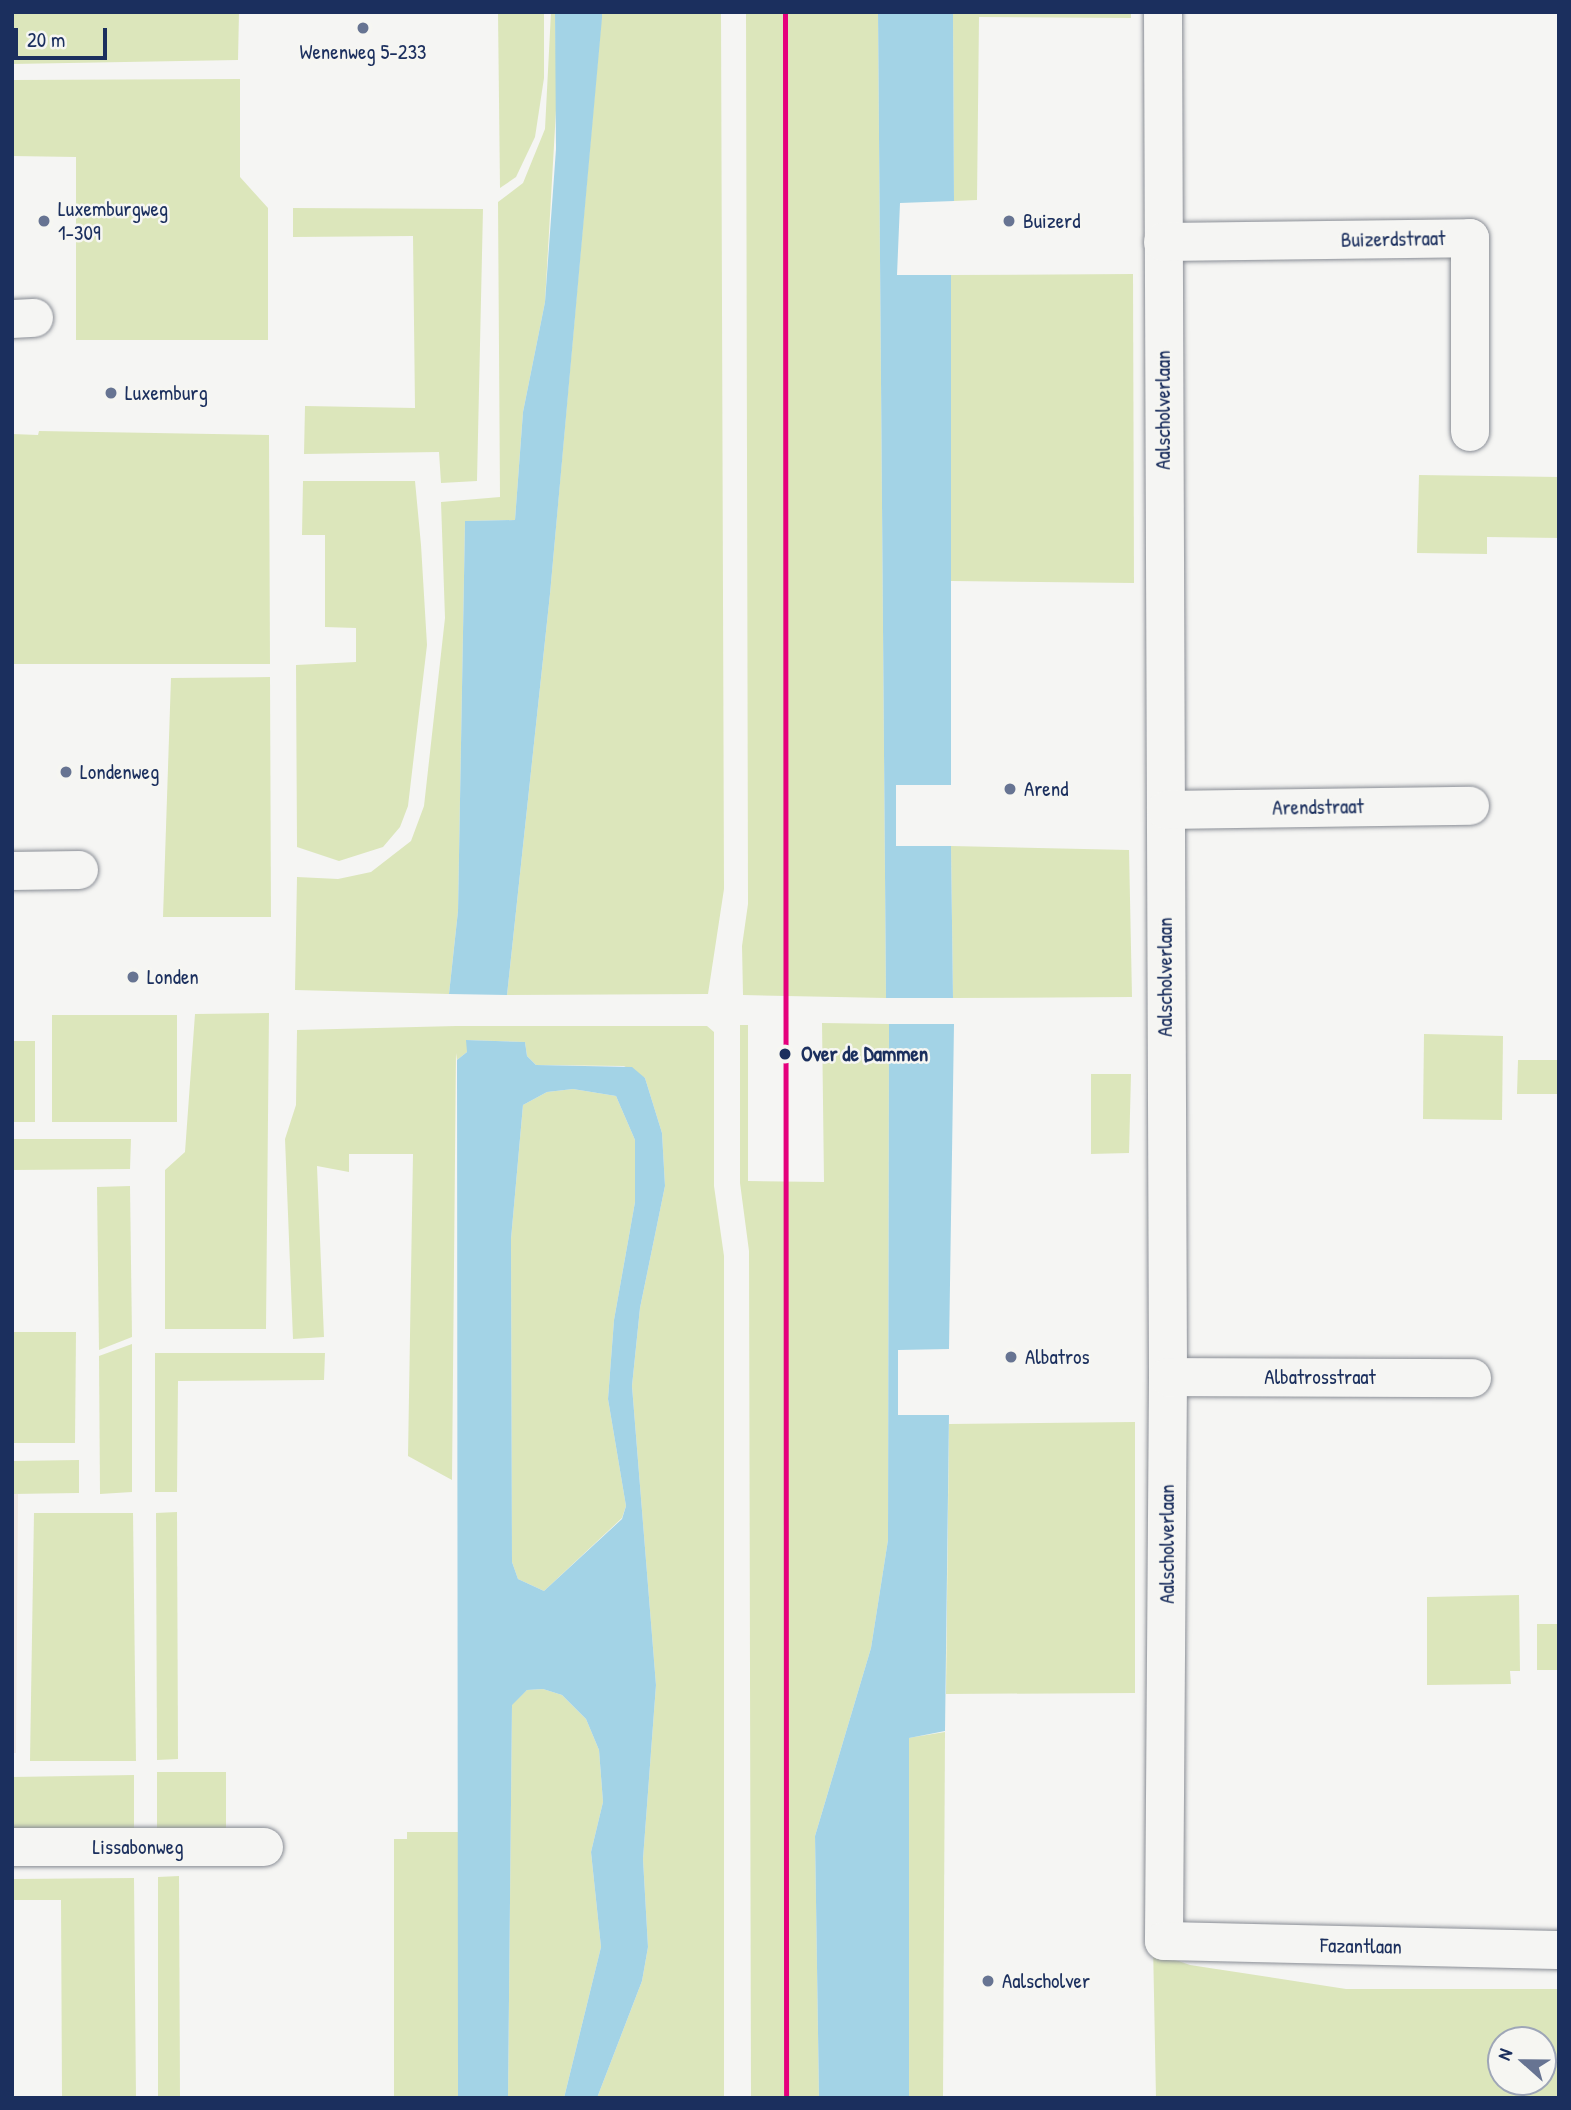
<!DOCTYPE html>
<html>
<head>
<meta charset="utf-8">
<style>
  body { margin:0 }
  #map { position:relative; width:1571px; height:2110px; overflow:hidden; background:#f5f5f3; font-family:"Patrick Hand",sans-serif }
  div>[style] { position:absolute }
  .built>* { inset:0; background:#efe8e1 }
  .green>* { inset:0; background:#dce6bb }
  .water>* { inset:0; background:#a3d3e6 }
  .roads { filter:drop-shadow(0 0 2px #898d95) drop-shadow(0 0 2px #898d95) }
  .minor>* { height:38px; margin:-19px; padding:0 19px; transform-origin:19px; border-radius:19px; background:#f5f5f3 }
  .tram-1>* { height:5px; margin:-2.5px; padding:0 2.5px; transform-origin:2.5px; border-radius:2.5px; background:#e5007d }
  .dots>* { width:19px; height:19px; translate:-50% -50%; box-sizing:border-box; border:4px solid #f6f6f2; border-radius:50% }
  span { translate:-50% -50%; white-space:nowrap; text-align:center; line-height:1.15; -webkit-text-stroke:5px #f6f6f2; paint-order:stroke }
  .poi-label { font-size:21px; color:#1b2f5e }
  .left { translate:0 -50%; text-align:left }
  .street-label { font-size:21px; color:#1b2f5e }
  .stop-label { font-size:21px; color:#1b2f5e; font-weight:700 }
  .frame { position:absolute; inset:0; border:14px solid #1b2f5e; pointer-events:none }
  .north { position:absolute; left:1487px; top:2026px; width:70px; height:70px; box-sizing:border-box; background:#f6f6f2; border:2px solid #9ea6b7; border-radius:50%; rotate:291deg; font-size:19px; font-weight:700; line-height:28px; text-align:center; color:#1b2f5e }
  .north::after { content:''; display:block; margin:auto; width:24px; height:32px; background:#677492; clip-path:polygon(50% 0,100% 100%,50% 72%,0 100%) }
  .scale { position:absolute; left:14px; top:28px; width:93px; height:32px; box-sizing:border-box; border:4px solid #1b2f5e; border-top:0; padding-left:9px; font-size:21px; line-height:24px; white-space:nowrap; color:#1b2f5e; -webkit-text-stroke:5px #f6f6f2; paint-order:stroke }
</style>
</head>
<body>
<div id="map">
  <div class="built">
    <div style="clip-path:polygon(12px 1494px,18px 1494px,16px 1753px,12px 1753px)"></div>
  </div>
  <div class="green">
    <div style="clip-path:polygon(12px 12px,239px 12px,238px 60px,12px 64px)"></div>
    <div style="clip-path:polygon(498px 12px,544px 12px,544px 78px,535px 137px,516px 177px,500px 188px)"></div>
    <div style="clip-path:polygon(551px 12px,555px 12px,557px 93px,545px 302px,523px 412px,515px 520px,465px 521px,458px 911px,449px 994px,295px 990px,297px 877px,338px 879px,371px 872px,411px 841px,424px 806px,445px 618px,441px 502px,500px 497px,498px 202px,523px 183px,545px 129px)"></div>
    <div style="clip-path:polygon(602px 12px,721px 12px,724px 889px,708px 994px,507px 995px,550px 594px)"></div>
    <div style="clip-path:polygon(746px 12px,878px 12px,886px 998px,743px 995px,742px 946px,748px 904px)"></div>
    <div style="clip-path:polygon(953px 12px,1131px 12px,1131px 18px,979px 17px,977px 200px,954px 201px)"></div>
    <div style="clip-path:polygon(240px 79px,240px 177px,268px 208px,268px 340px,76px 340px,76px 157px,12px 156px,12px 80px)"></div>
    <div style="clip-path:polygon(293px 208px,483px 209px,477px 481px,441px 483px,439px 452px,304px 454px,305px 406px,415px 408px,413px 236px,293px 237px)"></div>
    <div style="clip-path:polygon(1133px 274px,1134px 583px,951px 581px,951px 275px)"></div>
    <div style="clip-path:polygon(39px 431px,269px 435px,270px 664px,12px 664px,12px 434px,38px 435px)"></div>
    <div style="clip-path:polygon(1419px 475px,1559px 477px,1559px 538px,1487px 537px,1487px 554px,1417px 553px)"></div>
    <div style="clip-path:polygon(303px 481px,415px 481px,421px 545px,427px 645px,408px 806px,400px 827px,383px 847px,339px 861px,297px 847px,296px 665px,356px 662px,356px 628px,325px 627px,325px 535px,302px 535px)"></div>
    <div style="clip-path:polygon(270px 677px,271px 917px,163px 917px,171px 678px)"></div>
    <div style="clip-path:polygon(951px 846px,1129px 850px,1132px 997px,953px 998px)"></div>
    <div style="clip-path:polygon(269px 1013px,266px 1329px,165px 1329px,165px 1170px,185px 1152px,195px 1014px)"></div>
    <div style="clip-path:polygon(52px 1015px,177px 1015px,177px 1122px,52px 1122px)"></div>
    <div style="clip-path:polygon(822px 1023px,889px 1024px,888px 1540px,871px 1648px,815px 1836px,819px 2098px,751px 2098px,749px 1251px,740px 1183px,740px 1025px,748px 1025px,748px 1181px,824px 1182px)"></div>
    <div style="clip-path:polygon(456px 1026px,707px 1026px,714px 1032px,714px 1186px,724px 1256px,724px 2098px,597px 2098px,642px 1981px,648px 1947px,643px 1859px,656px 1685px,632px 1386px,640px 1308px,665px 1186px,662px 1133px,645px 1078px,624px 1066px,536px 1065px,527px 1056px,525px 1042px,467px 1040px,467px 1052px,457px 1060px,456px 1053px,452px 1480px,408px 1456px,413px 1154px,349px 1154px,349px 1172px,317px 1166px,324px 1337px,293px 1339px,285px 1139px,296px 1105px,297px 1030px)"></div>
    <div style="clip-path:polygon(1424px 1034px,1503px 1036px,1502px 1120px,1423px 1119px)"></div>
    <div style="clip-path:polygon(12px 1041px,35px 1041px,35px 1122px,12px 1122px)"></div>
    <div style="clip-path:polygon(1518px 1060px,1559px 1060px,1559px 1094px,1517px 1094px)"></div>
    <div style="clip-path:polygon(1091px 1074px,1131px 1074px,1129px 1153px,1091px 1154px)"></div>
    <div style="clip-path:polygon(573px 1089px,616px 1096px,635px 1140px,635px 1202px,614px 1320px,608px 1399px,626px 1506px,622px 1518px,544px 1591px,518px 1579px,512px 1562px,511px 1239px,523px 1105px,547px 1092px)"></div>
    <div style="clip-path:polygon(12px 1139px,131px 1139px,130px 1169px,12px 1170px)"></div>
    <div style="clip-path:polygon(130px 1186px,132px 1337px,99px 1350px,97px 1187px)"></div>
    <div style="clip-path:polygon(12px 1332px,76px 1332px,75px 1443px,12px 1443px)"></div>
    <div style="clip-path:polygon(132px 1344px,132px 1492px,100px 1494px,99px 1356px)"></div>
    <div style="clip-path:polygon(155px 1353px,325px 1353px,324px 1380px,178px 1381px,177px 1492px,155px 1492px)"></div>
    <div style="clip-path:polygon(1135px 1422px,1135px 1693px,946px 1694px,949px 1424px)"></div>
    <div style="clip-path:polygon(79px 1460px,79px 1493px,12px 1494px,12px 1461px)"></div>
    <div style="clip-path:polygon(177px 1512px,178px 1759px,157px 1760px,156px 1513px)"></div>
    <div style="clip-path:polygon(34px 1513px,133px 1513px,136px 1761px,30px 1761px)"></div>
    <div style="clip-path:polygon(1519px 1595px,1520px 1671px,1510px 1671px,1511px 1684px,1427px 1685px,1427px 1597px)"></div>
    <div style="clip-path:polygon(1537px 1624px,1559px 1624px,1559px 1670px,1537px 1670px)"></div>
    <div style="clip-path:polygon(543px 1689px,562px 1695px,586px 1719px,599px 1750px,603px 1802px,591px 1852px,601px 1947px,564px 2098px,508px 2098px,512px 1704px,527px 1690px)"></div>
    <div style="clip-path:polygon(945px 1732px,943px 2098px,909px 2098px,908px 1738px)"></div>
    <div style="clip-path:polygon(157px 1772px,226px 1772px,226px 1830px,157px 1830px)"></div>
    <div style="clip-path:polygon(134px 1775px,134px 1828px,12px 1830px,12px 1777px)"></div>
    <div style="clip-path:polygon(407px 1832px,458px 1832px,458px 2098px,394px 2098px,394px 1839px,407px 1839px)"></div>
    <div style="clip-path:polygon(179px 1876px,180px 2098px,158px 2098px,158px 1877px)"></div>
    <div style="clip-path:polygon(134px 1878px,136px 2098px,62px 2098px,61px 1900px,12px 1900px,12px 1879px)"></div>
    <div style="clip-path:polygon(evenodd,1153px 1944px,1170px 1958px,1190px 1965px,1346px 1989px,1559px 1989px,1559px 2098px,1156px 2098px,1153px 1944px,1501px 2040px,1543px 2040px,1543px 2082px,1501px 2082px,1501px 2040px)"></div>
  </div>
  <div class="water">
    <div style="clip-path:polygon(555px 12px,602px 12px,602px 18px,550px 594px,507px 995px,449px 994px,458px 911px,465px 521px,515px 520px,523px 412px,545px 302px,556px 149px)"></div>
    <div style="clip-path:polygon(878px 12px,953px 12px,954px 201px,900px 203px,897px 275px,951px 275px,951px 785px,896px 785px,896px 846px,951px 846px,953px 998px,886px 998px)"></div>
    <div style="clip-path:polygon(889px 1024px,954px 1024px,949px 1349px,898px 1350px,898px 1415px,949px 1415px,945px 1731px,909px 1738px,909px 2098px,819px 2098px,815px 1836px,871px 1648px,888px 1540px)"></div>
    <div style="clip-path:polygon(evenodd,466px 1040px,525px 1042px,527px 1056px,536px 1065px,632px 1067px,645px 1078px,662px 1133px,665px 1186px,640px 1308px,632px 1386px,656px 1685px,643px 1859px,648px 1947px,642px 1981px,597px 2098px,564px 2098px,601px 1947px,591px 1852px,603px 1802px,599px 1750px,586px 1719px,562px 1695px,543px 1689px,527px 1690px,512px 1705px,508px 2098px,458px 2098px,457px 1060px,467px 1052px,466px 1040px,573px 1089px,616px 1096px,635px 1140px,635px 1202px,614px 1320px,608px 1399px,626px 1506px,622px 1519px,544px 1591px,518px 1579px,512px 1562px,511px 1239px,523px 1105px,547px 1092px,573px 1089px)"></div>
  </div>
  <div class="roads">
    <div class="minor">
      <div style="left:1163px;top:12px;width:1365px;rotate:89.79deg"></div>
      <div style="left:1168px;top:1377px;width:564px;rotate:90.41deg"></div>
      <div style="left:1164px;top:1941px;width:395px;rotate:1.3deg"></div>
      <div style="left:1163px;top:242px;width:307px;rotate:-0.7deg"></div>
      <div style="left:1470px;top:238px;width:194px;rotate:90deg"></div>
      <div style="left:12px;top:319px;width:22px;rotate:-3deg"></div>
      <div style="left:1166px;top:810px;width:304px;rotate:-0.8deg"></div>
      <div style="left:12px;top:871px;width:67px;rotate:-0.9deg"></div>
      <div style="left:1168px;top:1377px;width:304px;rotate:0.2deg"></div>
      <div style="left:12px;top:1847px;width:252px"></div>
    </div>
  </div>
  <div class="tram-1">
    <div style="left:785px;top:12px;width:2086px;rotate:89.97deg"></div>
  </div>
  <div class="dots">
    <div style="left:363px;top:28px;background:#677492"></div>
    <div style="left:44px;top:221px;background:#677492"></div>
    <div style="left:1009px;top:221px;background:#677492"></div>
    <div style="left:111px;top:393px;background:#677492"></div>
    <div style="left:66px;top:772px;background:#677492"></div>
    <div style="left:1010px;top:789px;background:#677492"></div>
    <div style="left:133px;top:977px;background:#677492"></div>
    <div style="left:785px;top:1054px;background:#1b2f5e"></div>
    <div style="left:1011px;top:1357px;background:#677492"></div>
    <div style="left:988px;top:1981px;background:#677492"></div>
  </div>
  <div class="poi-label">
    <span style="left:363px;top:52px">Wenenweg 5-233</span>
    <span class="left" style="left:58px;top:221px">Luxemburgweg<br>1-309</span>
    <span class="left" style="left:1023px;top:221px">Buizerd</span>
    <span class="left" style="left:125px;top:393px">Luxemburg</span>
    <span class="left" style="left:80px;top:772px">Londenweg</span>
    <span class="left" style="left:1024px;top:789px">Arend</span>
    <span class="left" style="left:147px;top:977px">Londen</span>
    <span class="left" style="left:1025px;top:1357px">Albatros</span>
    <span class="left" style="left:1002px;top:1981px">Aalscholver</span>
  </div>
  <div class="street-label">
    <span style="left:1393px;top:239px;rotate:-1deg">Buizerdstraat</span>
    <span style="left:1163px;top:410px;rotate:-90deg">Aalscholverlaan</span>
    <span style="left:1318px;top:807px;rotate:-1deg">Arendstraat</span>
    <span style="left:1165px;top:977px;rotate:-90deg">Aalscholverlaan</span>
    <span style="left:1320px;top:1377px">Albatrosstraat</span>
    <span style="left:1167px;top:1544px;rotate:-90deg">Aalscholverlaan</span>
    <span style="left:138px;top:1847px">Lissabonweg</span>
    <span style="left:1361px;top:1946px;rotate:1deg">Fazantlaan</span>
  </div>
  <div class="stop-label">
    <span class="left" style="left:801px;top:1054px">Over de Dammen</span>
  </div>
  <div class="frame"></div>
  <div class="north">N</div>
  <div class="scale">20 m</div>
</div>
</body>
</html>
